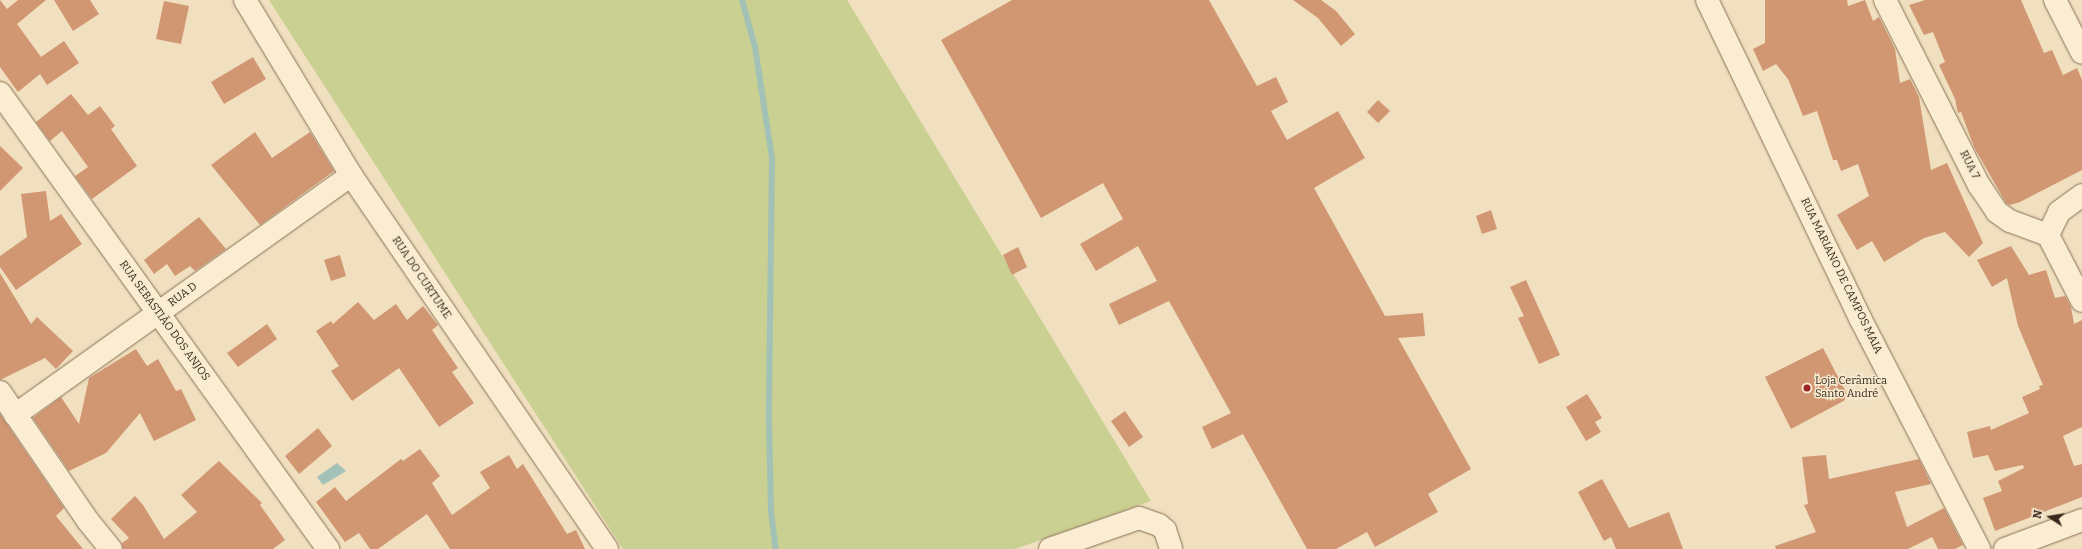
<!DOCTYPE html>
<html>
<head>
<meta charset="utf-8">
<style>
  body { margin:0 }
  #map { position:relative; width:2082px; height:549px; overflow:hidden; background:#f0e0bf; font-family:Bitter,serif }
  div>[style] { position:absolute }
  .green>* { inset:0; background:#cacf92 }
  .water>* { inset:0; background:#a2c2b7 }
  .stream>* { height:6px; margin:-3px; padding:0 3px; transform-origin:3px; border-radius:3px; background:#a2c2b7 }
  .building>* { inset:0; background:#d19672 }
  .roads { filter:drop-shadow(0 0 1px #8a7056) drop-shadow(0 0 1px #8a7056) }
  .minor>* { height:22px; margin:-11px; padding:0 11px; transform-origin:11px; border-radius:11px; background:#fbedd2 }
  .tertiary>* { height:22px; margin:-11px; padding:0 11px; transform-origin:11px; border-radius:11px; background:#fbedd2 }
  .dots>* { width:11px; height:11px; translate:-50% -50%; box-sizing:border-box; border:2px solid #f7eacf; border-radius:50% }
  span { translate:-50% -50%; white-space:nowrap; text-align:center; line-height:1.15; -webkit-text-stroke:3px #f7eacf; paint-order:stroke }
  .street-label { font-size:11px; color:#38291c }
  .poi-label { font-size:11px; color:#38291c }
  .left { translate:0 -50%; text-align:left }
  .north { position:absolute; left:2030px; top:497px; width:40px; height:40px; -webkit-text-stroke:3px #f7eacf; paint-order:stroke; rotate:282deg; font-size:11px; font-weight:700; line-height:16px; text-align:center; color:#38291c }
  .north::after { content:''; display:block; margin:auto; width:14px; height:18px; background:#38291c; clip-path:polygon(50% 0,100% 100%,50% 72%,0 100%) }
</style>
</head>
<body>
<div id="map">
  <div class="green">
    <div style="clip-path:polygon(269px 0,847px 0,1151px 501px,1015px 549px,623px 549px)"></div>
  </div>
  <div class="water">
    <div style="clip-path:polygon(337px 463px,346px 471px,323px 485px,317px 477px)"></div>
  </div>
  <div class="stream">
    <div style="left:742px;top:0;width:49px;rotate:74.5deg"></div>
    <div style="left:755px;top:47px;width:112px;rotate:81.3deg"></div>
    <div style="left:772px;top:158px;width:264px;rotate:90.7deg"></div>
    <div style="left:769px;top:422px;width:89px;rotate:88.7deg"></div>
    <div style="left:771px;top:511px;width:38px;rotate:83deg"></div>
  </div>
  <div class="building">
    <div style="clip-path:polygon(0 0,7px 9px,18px 0,46px 0,17px 24px,41px 57px,64px 41px,79px 63px,47px 85px,40px 74px,18px 92px,0 67px)"></div>
    <div style="clip-path:polygon(54px 0,90px 0,99px 14px,73px 31px)"></div>
    <div style="clip-path:polygon(1012px 0,1209px 0,1257px 86px,1276px 77px,1288px 102px,1271px 111px,1287px 140px,1338px 111px,1365px 158px,1314px 188px,1385px 316px,1423px 313px,1425px 336px,1398px 338px,1471px 469px,1428px 494px,1438px 512px,1375px 547px,1367px 532px,1336px 549px,1307px 549px,1243px 434px,1212px 449px,1202px 427px,1231px 413px,1169px 301px,1119px 325px,1109px 304px,1157px 281px,1138px 246px,1096px 271px,1080px 244px,1123px 219px,1103px 183px,1041px 218px,941px 40px)"></div>
    <div style="clip-path:polygon(1293px 0,1321px 0,1336px 11px,1355px 34px,1341px 46px,1318px 18px)"></div>
    <div style="clip-path:polygon(1765px 0,1847px 0,1848px 6px,1865px 0,1873px 21px,1879px 17px,1895px 49px,1900px 83px,1910px 79px,1919px 97px,1931px 170px,1947px 163px,1983px 243px,1969px 257px,1945px 232px,1924px 238px,1884px 262px,1872px 241px,1857px 250px,1837px 215px,1869px 196px,1858px 164px,1841px 171px,1837px 160px,1833px 160px,1817px 111px,1803px 116px,1788px 79px,1776px 64px,1763px 71px,1753px 49px,1765px 43px)"></div>
    <div style="clip-path:polygon(1925px 0,2021px 0,2044px 53px,2052px 50px,2063px 75px,2077px 68px,2082px 80px,2082px 170px,2020px 202px,2010px 205px,2006px 203px,1974px 147px,1961px 112px,1958px 113px,1955px 99px,1939px 65px,1945px 62px,1933px 32px,1924px 35px,1909px 5px)"></div>
    <div style="clip-path:polygon(164px 1px,189px 6px,181px 44px,156px 39px)"></div>
    <div style="clip-path:polygon(253px 57px,266px 79px,224px 104px,211px 82px)"></div>
    <div style="clip-path:polygon(71px 94px,88px 115px,100px 106px,115px 126px,111px 129px,137px 166px,92px 199px,75px 176px,88px 167px,62px 131px,50px 141px,36px 122px)"></div>
    <div style="clip-path:polygon(1378px 100px,1390px 111px,1378px 123px,1367px 112px)"></div>
    <div style="clip-path:polygon(255px 132px,272px 158px,310px 132px,334px 171px,260px 225px,211px 165px)"></div>
    <div style="clip-path:polygon(0 146px,23px 168px,0 191px)"></div>
    <div style="clip-path:polygon(46px 191px,50px 221px,61px 214px,82px 244px,16px 290px,0 267px,0 256px,27px 237px,21px 194px)"></div>
    <div style="clip-path:polygon(1491px 210px,1497px 229px,1482px 234px,1476px 216px)"></div>
    <div style="clip-path:polygon(199px 217px,226px 249px,195px 271px,190px 266px,175px 276px,167px 264px,154px 274px,144px 260px)"></div>
    <div style="clip-path:polygon(2011px 246px,2029px 275px,2046px 270px,2055px 298px,2065px 296px,2071px 307px,2074px 324px,2082px 320px,2082px 427px,2063px 436px,2074px 466px,2082px 464px,2082px 497px,1995px 531px,1983px 498px,2002px 491px,1998px 481px,2024px 468px,2023px 465px,1995px 471px,1988px 455px,1973px 458px,1967px 432px,1990px 426px,1991px 430px,2029px 413px,2022px 397px,2040px 389px,2039px 386px,2043px 385px,2018px 326px,2007px 278px,1992px 287px,1977px 260px)"></div>
    <div style="clip-path:polygon(1018px 247px,1027px 267px,1012px 275px,1003px 255px)"></div>
    <div style="clip-path:polygon(340px 255px,346px 276px,331px 281px,324px 260px)"></div>
    <div style="clip-path:polygon(0 273px,31px 324px,37px 317px,73px 351px,56px 369px,45px 358px,0 380px)"></div>
    <div style="clip-path:polygon(1526px 280px,1560px 355px,1539px 364px,1518px 318px,1524px 316px,1510px 287px)"></div>
    <div style="clip-path:polygon(358px 302px,374px 320px,396px 304px,407px 320px,423px 306px,438px 325px,432px 330px,458px 368px,452px 372px,474px 403px,439px 427px,399px 368px,352px 401px,331px 371px,339px 366px,316px 331px,331px 321px,333px 324px)"></div>
    <div style="clip-path:polygon(267px 324px,277px 339px,238px 367px,227px 353px)"></div>
    <div style="clip-path:polygon(1823px 348px,1849px 398px,1791px 429px,1765px 377px)"></div>
    <div style="clip-path:polygon(136px 349px,147px 366px,158px 359px,176px 391px,181px 389px,196px 420px,154px 441px,140px 413px,106px 453px,69px 471px,33px 418px,61px 397px,79px 424px,89px 378px)"></div>
    <div style="clip-path:polygon(1587px 394px,1602px 418px,1595px 422px,1601px 432px,1586px 441px,1566px 407px)"></div>
    <div style="clip-path:polygon(1125px 411px,1143px 437px,1129px 447px,1111px 421px)"></div>
    <div style="clip-path:polygon(0 414px,64px 508px,56px 516px,83px 549px,0 549px)"></div>
    <div style="clip-path:polygon(318px 428px,332px 446px,299px 474px,285px 456px)"></div>
    <div style="clip-path:polygon(420px 449px,440px 476px,432px 483px,452px 515px,490px 488px,480px 472px,509px 455px,517px 469px,523px 464px,567px 534px,576px 530px,585px 549px,450px 549px,427px 514px,378px 549px,370px 549px,359px 533px,345px 542px,316px 502px,335px 487px,346px 501px,401px 459px,403px 461px)"></div>
    <div style="clip-path:polygon(1826px 455px,1829px 479px,1919px 459px,1931px 484px,1895px 492px,1907px 527px,1944px 508px,1963px 545px,1955px 549px,1938px 549px,1932px 537px,1908px 549px,1776px 549px,1775px 546px,1816px 532px,1804px 505px,1808px 504px,1802px 457px)"></div>
    <div style="clip-path:polygon(219px 461px,262px 503px,260px 505px,285px 540px,273px 549px,123px 549px,122px 543px,129px 538px,111px 519px,135px 496px,143px 505px,164px 539px,197px 512px,181px 495px)"></div>
    <div style="clip-path:polygon(1602px 479px,1629px 528px,1669px 512px,1683px 549px,1616px 549px,1611px 537px,1604px 541px,1578px 492px)"></div>
  </div>
  <div class="roads">
    <div class="minor">
      <div style="left:245px;top:0;width:205px;rotate:58.8deg"></div>
      <div style="left:351px;top:175px;width:453px;rotate:55.6deg"></div>
      <div style="left:1885px;top:0;width:208px;rotate:63.1deg"></div>
      <div style="left:1979px;top:185px;width:32px;rotate:56deg"></div>
      <div style="left:1997px;top:212px;width:16px;rotate:35deg"></div>
      <div style="left:2010px;top:221px;width:40px;rotate:20.2deg"></div>
      <div style="left:2048px;top:235px;width:74px;rotate:62.7deg"></div>
      <div style="left:2055px;top:0;width:59px;rotate:63deg"></div>
      <div style="left:2048px;top:235px;width:25px;rotate:-64deg"></div>
      <div style="left:2059px;top:212px;width:29px;rotate:-36deg"></div>
      <div style="left:0;top:392px;width:156px;rotate:55.7deg"></div>
      <div style="left:88px;top:521px;width:36px;rotate:51deg"></div>
      <div style="left:15px;top:415px;width:413px;rotate:-35.5deg"></div>
      <div style="left:1050px;top:549px;width:94px;rotate:-19.2deg"></div>
      <div style="left:1139px;top:518px;width:21px;rotate:19deg"></div>
      <div style="left:1159px;top:525px;width:8px;rotate:40deg"></div>
      <div style="left:1165px;top:530px;width:20px;rotate:72deg"></div>
      <div style="left:2005px;top:549px;width:82px;rotate:-20.6deg"></div>
    </div>
    <div class="tertiary">
      <div style="left:1707px;top:0;width:353px;rotate:64.3deg"></div>
      <div style="left:1860px;top:318px;width:260px;rotate:62.7deg"></div>
      <div style="left:0;top:93px;width:562px;rotate:54.27deg"></div>
    </div>
  </div>
  <div class="dots">
    <div style="left:1807px;top:388px;background:#9c2328"></div>
  </div>
  <div class="street-label">
    <span style="left:1969px;top:165px;rotate:63deg">RUA 7</span>
    <span style="left:1841px;top:276px;rotate:64deg">RUA MARIANO DE CAMPOS MAIA</span>
    <span style="left:421px;top:278px;rotate:56deg">RUA DO CURTUME</span>
    <span style="left:183px;top:295px;rotate:-36deg">RUA D</span>
    <span style="left:164px;top:321px;rotate:54deg">RUA SEBASTIÃO DOS ANJOS</span>
  </div>
  <div class="poi-label">
    <span class="left" style="left:1815px;top:388px">Loja Cerâmica<br>Santo André</span>
  </div>
  <div class="north">N</div>
</div>
</body>
</html>
